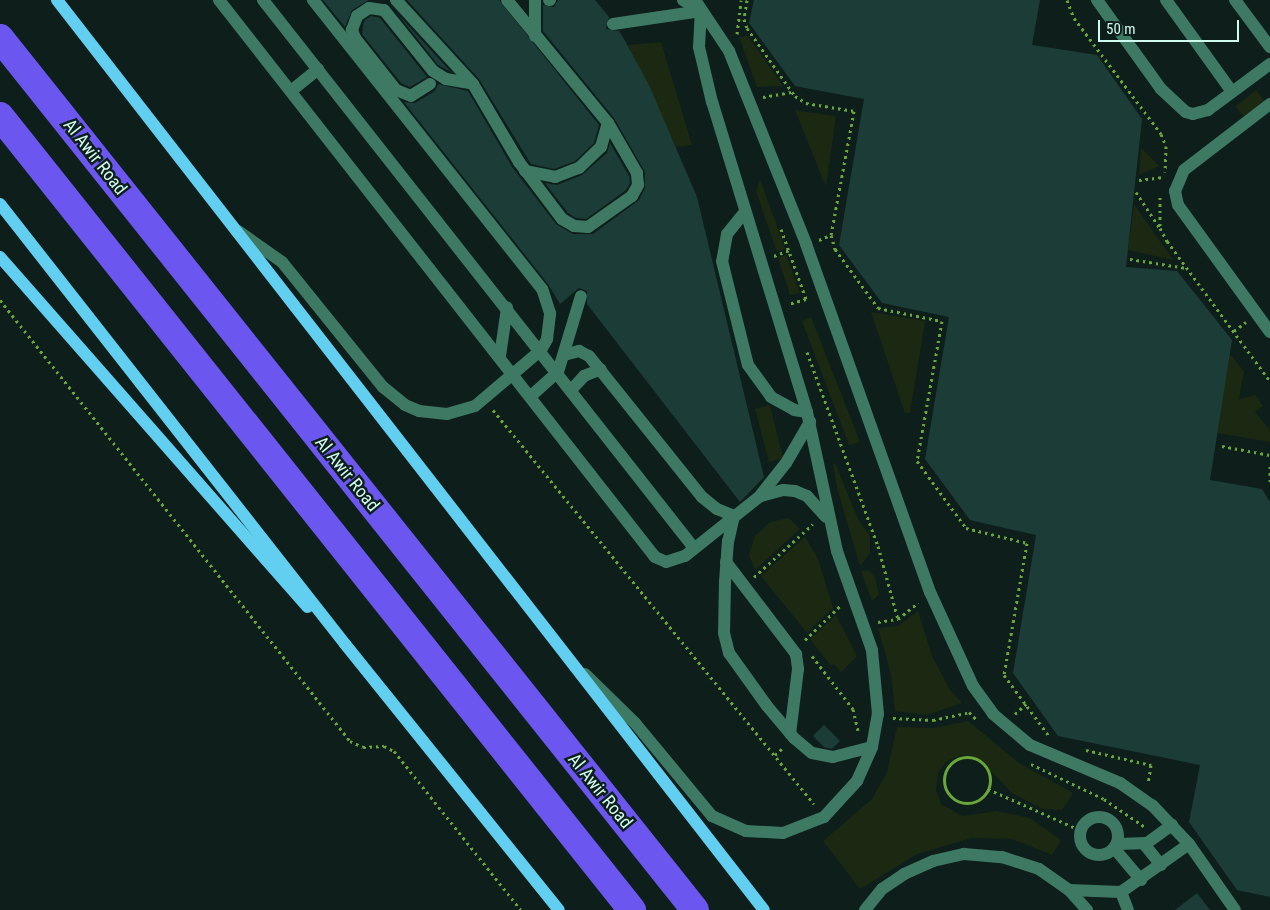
<!DOCTYPE html>
<html>
<head>
<meta charset="utf-8">
<style>
  body { margin:0 }
  #map { position:relative; width:1270px; height:910px; overflow:hidden; background:#0e1e1b; font-family:"Roboto Condensed",sans-serif }
  div>[style] { position:absolute }
  .green>* { inset:0; background:#1b2812 }
  .building>* { inset:0; background:#1c3d37 }
  .path>* { height:3px; margin-top:-1.5px; transform-origin:0; background:repeating-linear-gradient(90deg,#6aa639 0 2.5px,transparent 0 6.5px) }
  .path>.ring { margin:-1.5px; padding:0; box-sizing:content-box; background:none; border:3px solid #6aa639; border-radius:50% }
  .minor>* { height:12px; margin:-6px; padding:0 6px; transform-origin:6px; border-radius:6px; background:#3e7964 }
  .minor>.ring { margin:-6px; padding:0; box-sizing:content-box; background:none; border:12px solid #3e7964; border-radius:50% }
  .major>* { height:12px; margin:-6px; padding:0 6px; transform-origin:6px; border-radius:6px; background:#62cef0 }
  .highway>* { height:28px; margin:-14px; padding:0 14px; transform-origin:14px; border-radius:14px; background:#6b57ef }
  span { translate:-50% -50%; white-space:nowrap; text-align:center; line-height:1.15; -webkit-text-stroke:5px #0e1e1b; paint-order:stroke }
  .street-label { font-size:18px; color:#d0fbef }
  .scale { position:absolute; left:1098px; top:20px; width:141px; height:22px; box-sizing:border-box; border:2px solid #d0fbef; border-top:0; padding-left:6px; font-size:15px; line-height:18px; white-space:nowrap; color:#d0fbef; -webkit-text-stroke:4px #0e1e1b; paint-order:stroke }
</style>
</head>
<body>
<div id="map">
  <div class="green">
    <div style="clip-path:polygon(748px 36px,783px 86px,757px 87px,739px 37px)"></div>
    <div style="clip-path:polygon(661px 42px,692px 145px,676px 147px,628px 45px)"></div>
    <div style="clip-path:polygon(1256px 90px,1264px 101px,1244px 117px,1235px 107px)"></div>
    <div style="clip-path:polygon(795px 110px,836px 116px,826px 187px)"></div>
    <div style="clip-path:polygon(1141px 148px,1159px 166px,1139px 175px)"></div>
    <div style="clip-path:polygon(760px 179px,785px 249px,777px 252px,756px 191px)"></div>
    <div style="clip-path:polygon(1134px 204px,1173px 260px,1128px 250px)"></div>
    <div style="clip-path:polygon(786px 255px,800px 293px,790px 295px,778px 258px)"></div>
    <div style="clip-path:polygon(871px 312px,925px 321px,910px 413px,905px 413px)"></div>
    <div style="clip-path:polygon(811px 317px,860px 442px,849px 445px,802px 321px)"></div>
    <div style="clip-path:polygon(1229px 353px,1244px 371px,1239px 399px,1256px 395px,1263px 406px,1255px 412px,1270px 430px,1270px 442px,1217px 433px)"></div>
    <div style="clip-path:polygon(770px 405px,783px 458px,769px 462px,755px 409px)"></div>
    <div style="clip-path:polygon(835px 463px,858px 519px,870px 536px,870px 553px,860px 566px,837px 488px,833px 464px)"></div>
    <div style="clip-path:polygon(789px 518px,800px 529px,755px 570px,749px 555px,755px 536px,770px 522px)"></div>
    <div style="clip-path:polygon(805px 537px,818px 558px,833px 608px,807px 633px,761px 576px)"></div>
    <div style="clip-path:polygon(868px 570px,875px 577px,879px 594px,872px 601px,861px 571px)"></div>
    <div style="clip-path:polygon(918px 611px,932px 656px,950px 690px,962px 703px,927px 715px,895px 711px,891px 674px,878px 628px,898px 626px)"></div>
    <div style="clip-path:polygon(836px 615px,857px 656px,841px 672px,834px 664px,831px 666px,810px 639px)"></div>
    <div style="clip-path:polygon(968px 721px,1019px 763px,1073px 793px,1062px 810px,1043px 809px,1012px 793px,979px 759px,962px 755px,947px 761px,938px 773px,936px 790px,941px 804px,962px 816px,997px 811px,1030px 818px,1061px 840px,1052px 855px,1012px 839px,972px 838px,917px 854px,860px 889px,823px 841px,872px 799px,887px 772px,897px 727px,934px 728px)"></div>
  </div>
  <div class="building">
    <div style="clip-path:polygon(323px 0,369px 0,352px 10px,345px 27px)"></div>
    <div style="clip-path:polygon(407px 0,499px 0,599px 125px,594px 143px,575px 161px,554px 169px,531px 164px,479px 79px)"></div>
    <div style="clip-path:polygon(558px 0,595px 0,609px 17px,606px 29px,619px 31px,624px 39px,649px 85px,697px 197px,764px 477px,740px 502px,587px 304px,587px 291px,579px 288px,560px 304px,548px 284px,404px 102px,415px 103px,435px 91px,438px 84px,468px 91px,512px 167px,556px 224px,573px 234px,593px 234px,639px 200px,645px 188px,645px 172px,614px 118px,543px 31px,543px 5px,554px 7px)"></div>
    <div style="clip-path:polygon(754px 0,1040px 0,1032px 45px,1097px 55px,1142px 119px,1126px 267px,1177px 271px,1232px 340px,1210px 480px,1262px 489px,1270px 502px,1270px 897px,1237px 890px,1189px 822px,1200px 765px,1058px 736px,1013px 673px,1036px 535px,970px 520px,925px 459px,949px 317px,882px 303px,839px 245px,864px 99px,795px 86px,749px 23px)"></div>
    <div style="clip-path:polygon(396px 12px,451px 72px,438px 65px)"></div>
    <div style="clip-path:polygon(371px 16px,380px 18px,427px 77px,410px 87px,401px 83px,362px 34px,364px 21px)"></div>
    <div style="clip-path:polygon(610px 143px,629px 176px,630px 183px,626px 190px,586px 219px,576px 218px,568px 213px,545px 183px,557px 185px,582px 175px,607px 153px)"></div>
    <div style="clip-path:polygon(824px 725px,840px 741px,832px 749px,824px 747px,813px 736px)"></div>
    <div style="clip-path:polygon(1197px 893px,1210px 910px,1175px 910px)"></div>
  </div>
  <div class="path">
    <div style="left:747px;top:0;width:19px;rotate:99deg"></div>
    <div style="left:744px;top:19px;width:9px;rotate:72deg"></div>
    <div style="left:747px;top:28px;width:83px;rotate:54.8deg"></div>
    <div style="left:795px;top:96px;width:13px;rotate:32deg"></div>
    <div style="left:806px;top:103px;width:49px;rotate:9.5deg"></div>
    <div style="left:854px;top:111px;width:126px;rotate:100.5deg"></div>
    <div style="left:831px;top:235px;width:15px;rotate:74deg"></div>
    <div style="left:835px;top:249px;width:73px;rotate:53.9deg"></div>
    <div style="left:878px;top:308px;width:65px;rotate:11.5deg"></div>
    <div style="left:942px;top:321px;width:142px;rotate:100.1deg"></div>
    <div style="left:917px;top:461px;width:83px;rotate:53.8deg"></div>
    <div style="left:966px;top:528px;width:63px;rotate:13.8deg"></div>
    <div style="left:1027px;top:543px;width:134px;rotate:99.9deg"></div>
    <div style="left:1004px;top:675px;width:76px;rotate:53.6deg"></div>
    <div style="left:1067px;top:0;width:19px;rotate:69deg"></div>
    <div style="left:1074px;top:18px;width:145px;rotate:53.1deg"></div>
    <div style="left:1161px;top:134px;width:13px;rotate:67deg"></div>
    <div style="left:1166px;top:146px;width:26px;rotate:92deg"></div>
    <div style="left:737px;top:34px;width:34px;rotate:-83deg"></div>
    <div style="left:763px;top:97px;width:29px;rotate:-10deg"></div>
    <div style="left:1139px;top:180px;width:25px;rotate:-7deg"></div>
    <div style="left:1136px;top:192px;width:42px;rotate:56.7deg"></div>
    <div style="left:1160px;top:197px;width:31px;rotate:90deg"></div>
    <div style="left:1160px;top:228px;width:15px;rotate:62deg"></div>
    <div style="left:1167px;top:241px;width:174px;rotate:53.7deg"></div>
    <div style="left:781px;top:229px;width:74px;rotate:70.3deg"></div>
    <div style="left:806px;top:299px;width:18px;rotate:164deg"></div>
    <div style="left:819px;top:240px;width:13px;rotate:-23deg"></div>
    <div style="left:774px;top:256px;width:17px;rotate:-21deg"></div>
    <div style="left:1130px;top:259px;width:57px;rotate:9.1deg"></div>
    <div style="left:0;top:300px;width:563px;rotate:51.56deg"></div>
    <div style="left:350px;top:741px;width:14px;rotate:25deg"></div>
    <div style="left:363px;top:747px;width:21px;rotate:-3deg"></div>
    <div style="left:384px;top:746px;width:11px;rotate:27deg"></div>
    <div style="left:394px;top:751px;width:203px;rotate:51.4deg"></div>
    <div style="left:1234px;top:331px;width:15px;rotate:-37deg"></div>
    <div style="left:807px;top:352px;width:207px;rotate:69.9deg"></div>
    <div style="left:878px;top:546px;width:76px;rotate:74.7deg"></div>
    <div style="left:493px;top:410px;width:508px;rotate:50.83deg"></div>
    <div style="left:1222px;top:446px;width:49px;rotate:10.6deg"></div>
    <div style="left:1270px;top:466px;width:19px;rotate:90deg"></div>
    <div style="left:754px;top:577px;width:79px;rotate:-41.9deg"></div>
    <div style="left:878px;top:622px;width:20px;rotate:-9deg"></div>
    <div style="left:898px;top:619px;width:26px;rotate:-39deg"></div>
    <div style="left:805px;top:640px;width:49px;rotate:-44.2deg"></div>
    <div style="left:812px;top:656px;width:67px;rotate:52.3deg"></div>
    <div style="left:853px;top:709px;width:22px;rotate:77deg"></div>
    <div style="left:969px;top:712px;width:10px;rotate:45deg"></div>
    <div style="left:1015px;top:714px;width:15px;rotate:-42deg"></div>
    <div style="left:893px;top:718px;width:40px;rotate:2.9deg"></div>
    <div style="left:933px;top:720px;width:38px;rotate:-12deg"></div>
    <div style="left:1086px;top:750px;width:67px;rotate:13deg"></div>
    <div style="left:1151px;top:765px;width:19px;rotate:99deg"></div>
    <div style="left:775px;top:755px;width:12px;rotate:-42deg"></div>
    <div class="ring" style="left:944px;top:757px;width:43px;height:43px"></div>
    <div style="left:1031px;top:764px;width:81px;rotate:25.6deg"></div>
    <div style="left:1104px;top:799px;width:50px;rotate:34.3deg"></div>
    <div style="left:988px;top:789px;width:101px;rotate:24deg"></div>
  </div>
  <div class="minor">
    <div style="left:219px;top:0;width:707px;rotate:51.95deg"></div>
    <div style="left:655px;top:557px;width:12px;rotate:24deg"></div>
    <div style="left:666px;top:562px;width:20px;rotate:-18deg"></div>
    <div style="left:685px;top:556px;width:95px;rotate:-38.6deg"></div>
    <div style="left:759px;top:497px;width:43px;rotate:-51.5deg"></div>
    <div style="left:786px;top:463px;width:48px;rotate:-59.7deg"></div>
    <div style="left:263px;top:0;width:697px;rotate:51.82deg"></div>
    <div style="left:396px;top:0;width:114px;rotate:47.5deg"></div>
    <div style="left:473px;top:84px;width:91px;rotate:59.5deg"></div>
    <div style="left:519px;top:162px;width:71px;rotate:53deg"></div>
    <div style="left:562px;top:219px;width:14px;rotate:30deg"></div>
    <div style="left:574px;top:226px;width:14px;rotate:4deg"></div>
    <div style="left:588px;top:227px;width:54px;rotate:-35.2deg"></div>
    <div style="left:632px;top:196px;width:13px;rotate:-61deg"></div>
    <div style="left:638px;top:185px;width:12px;rotate:-95deg"></div>
    <div style="left:637px;top:173px;width:58px;rotate:-120.1deg"></div>
    <div style="left:608px;top:123px;width:159px;rotate:-129.4deg"></div>
    <div style="left:549px;top:0;width:1px"></div>
    <div style="left:683px;top:0;width:21px;rotate:31deg"></div>
    <div style="left:695px;top:0;width:61px;rotate:56.3deg"></div>
    <div style="left:729px;top:51px;width:208px;rotate:68.2deg"></div>
    <div style="left:806px;top:244px;width:369px;rotate:70.4deg"></div>
    <div style="left:930px;top:592px;width:103px;rotate:65.4deg"></div>
    <div style="left:973px;top:686px;width:34px;rotate:54deg"></div>
    <div style="left:993px;top:714px;width:48px;rotate:40deg"></div>
    <div style="left:1030px;top:745px;width:98px;rotate:22.9deg"></div>
    <div style="left:1120px;top:783px;width:39px;rotate:35deg"></div>
    <div style="left:1152px;top:805px;width:54px;rotate:46.5deg"></div>
    <div style="left:1189px;top:844px;width:80px;rotate:55.1deg"></div>
    <div style="left:1097px;top:0;width:110px;rotate:54.3deg"></div>
    <div style="left:1161px;top:89px;width:34px;rotate:43deg"></div>
    <div style="left:1186px;top:112px;width:7px;rotate:16deg"></div>
    <div style="left:1193px;top:114px;width:16px;rotate:-15deg"></div>
    <div style="left:1208px;top:110px;width:77px;rotate:-36.6deg"></div>
    <div style="left:1166px;top:0;width:113px;rotate:54.3deg"></div>
    <div style="left:1235px;top:0;width:59px;rotate:53.3deg"></div>
    <div style="left:613px;top:24px;width:89px;rotate:-8.4deg"></div>
    <div style="left:535px;top:36px;width:36px;rotate:-90deg"></div>
    <div style="left:430px;top:84px;width:22px;rotate:148deg"></div>
    <div style="left:411px;top:96px;width:16px;rotate:-158deg"></div>
    <div style="left:396px;top:90px;width:66px;rotate:-128.3deg"></div>
    <div style="left:355px;top:38px;width:9px;rotate:-111deg"></div>
    <div style="left:352px;top:30px;width:15px;rotate:-70deg"></div>
    <div style="left:357px;top:16px;width:14px;rotate:-34deg"></div>
    <div style="left:369px;top:8px;width:15px;rotate:8deg"></div>
    <div style="left:384px;top:10px;width:78px;rotate:51.2deg"></div>
    <div style="left:433px;top:71px;width:15px;rotate:32deg"></div>
    <div style="left:446px;top:79px;width:27px;rotate:10deg"></div>
    <div style="left:291px;top:91px;width:35px;rotate:-39deg"></div>
    <div style="left:1270px;top:104px;width:108px;rotate:142.5deg"></div>
    <div style="left:1184px;top:170px;width:23px;rotate:113deg"></div>
    <div style="left:1175px;top:191px;width:14px;rotate:78deg"></div>
    <div style="left:1178px;top:205px;width:157px;rotate:54.1deg"></div>
    <div style="left:525px;top:171px;width:31px;rotate:11deg"></div>
    <div style="left:555px;top:177px;width:26px;rotate:-21deg"></div>
    <div style="left:579px;top:168px;width:30px;rotate:-44deg"></div>
    <div style="left:601px;top:147px;width:25px;rotate:-74deg"></div>
    <div style="left:744px;top:213px;width:27px;rotate:129deg"></div>
    <div style="left:727px;top:234px;width:27px;rotate:100deg"></div>
    <div style="left:722px;top:261px;width:107px;rotate:76deg"></div>
    <div style="left:748px;top:365px;width:39px;rotate:54deg"></div>
    <div style="left:771px;top:397px;width:26px;rotate:29deg"></div>
    <div style="left:794px;top:410px;width:13px;rotate:9deg"></div>
    <div style="left:238px;top:231px;width:54px;rotate:35.2deg"></div>
    <div style="left:282px;top:262px;width:161px;rotate:51.1deg"></div>
    <div style="left:383px;top:387px;width:28px;rotate:39deg"></div>
    <div style="left:405px;top:405px;width:15px;rotate:23deg"></div>
    <div style="left:419px;top:411px;width:28px;rotate:6deg"></div>
    <div style="left:447px;top:414px;width:29px;rotate:-16deg"></div>
    <div style="left:475px;top:406px;width:87px;rotate:-40.3deg"></div>
    <div style="left:541px;top:350px;width:13px;rotate:-61deg"></div>
    <div style="left:547px;top:339px;width:26px;rotate:-83deg"></div>
    <div style="left:550px;top:313px;width:25px;rotate:-108deg"></div>
    <div style="left:542px;top:289px;width:369px;rotate:-128.4deg"></div>
    <div style="left:564px;top:355px;width:16px;rotate:-15deg"></div>
    <div style="left:579px;top:351px;width:11px;rotate:27deg"></div>
    <div style="left:589px;top:356px;width:181px;rotate:51.3deg"></div>
    <div style="left:702px;top:497px;width:19px;rotate:39deg"></div>
    <div style="left:717px;top:509px;width:18px;rotate:22deg"></div>
    <div style="left:500px;top:356px;width:49px;rotate:-81.7deg"></div>
    <div style="left:572px;top:389px;width:18px;rotate:-47deg"></div>
    <div style="left:584px;top:376px;width:18px;rotate:-22deg"></div>
    <div style="left:531px;top:396px;width:36px;rotate:-42deg"></div>
    <div style="left:558px;top:372px;width:79px;rotate:-73.2deg"></div>
    <div style="left:761px;top:496px;width:23px;rotate:-15deg"></div>
    <div style="left:783px;top:490px;width:12px;rotate:5deg"></div>
    <div style="left:795px;top:491px;width:13px;rotate:23deg"></div>
    <div style="left:807px;top:496px;width:28px;rotate:48deg"></div>
    <div style="left:734px;top:516px;width:26px;rotate:103deg"></div>
    <div style="left:728px;top:541px;width:41px;rotate:94.2deg"></div>
    <div style="left:725px;top:582px;width:51px;rotate:91.1deg"></div>
    <div style="left:724px;top:633px;width:21px;rotate:76deg"></div>
    <div style="left:729px;top:653px;width:65px;rotate:54.4deg"></div>
    <div style="left:767px;top:706px;width:42px;rotate:49.8deg"></div>
    <div style="left:794px;top:738px;width:23px;rotate:40deg"></div>
    <div style="left:812px;top:753px;width:21px;rotate:11deg"></div>
    <div style="left:833px;top:757px;width:40px;rotate:-14.4deg"></div>
    <div style="left:726px;top:562px;width:116px;rotate:52.7deg"></div>
    <div style="left:796px;top:654px;width:15px;rotate:82deg"></div>
    <div style="left:798px;top:669px;width:65px;rotate:97deg"></div>
    <div style="left:585px;top:674px;width:70px;rotate:44.4deg"></div>
    <div style="left:635px;top:723px;width:121px;rotate:50.4deg"></div>
    <div style="left:712px;top:816px;width:37px;rotate:24deg"></div>
    <div style="left:746px;top:831px;width:37px;rotate:3deg"></div>
    <div style="left:783px;top:833px;width:44px;rotate:-21.3deg"></div>
    <div style="left:824px;top:817px;width:49px;rotate:-47.5deg"></div>
    <div style="left:857px;top:781px;width:37px;rotate:-66deg"></div>
    <div style="left:872px;top:747px;width:34px;rotate:-80deg"></div>
    <div style="left:878px;top:714px;width:64px;rotate:-95.4deg"></div>
    <div style="left:872px;top:650px;width:105px;rotate:-109.5deg"></div>
    <div style="left:837px;top:551px;width:142px;rotate:-102.2deg"></div>
    <div style="left:807px;top:412px;width:324px;rotate:-107deg"></div>
    <div style="left:712px;top:102px;width:57px;rotate:-103.3deg"></div>
    <div style="left:699px;top:47px;width:36px;rotate:-87deg"></div>
    <div class="ring" style="left:1080px;top:817px;width:26px;height:26px"></div>
    <div style="left:1117px;top:844px;width:30px;rotate:-2deg"></div>
    <div style="left:1147px;top:843px;width:31px;rotate:-36deg"></div>
    <div style="left:1144px;top:844px;width:27px;rotate:51deg"></div>
    <div style="left:1114px;top:848px;width:42px;rotate:49.8deg"></div>
    <div style="left:1069px;top:890px;width:52px;rotate:2.2deg"></div>
    <div style="left:1121px;top:892px;width:83px;rotate:-35.2deg"></div>
    <div style="left:1121px;top:892px;width:19px;rotate:69deg"></div>
    <div style="left:865px;top:910px;width:27px;rotate:-51deg"></div>
    <div style="left:882px;top:889px;width:27px;rotate:-34deg"></div>
    <div style="left:904px;top:874px;width:32px;rotate:-24deg"></div>
    <div style="left:933px;top:861px;width:32px;rotate:-13deg"></div>
    <div style="left:964px;top:854px;width:38px;rotate:5deg"></div>
    <div style="left:1002px;top:857px;width:39px;rotate:18deg"></div>
    <div style="left:1039px;top:869px;width:37px;rotate:35deg"></div>
    <div style="left:1069px;top:890px;width:27px;rotate:48deg"></div>
  </div>
  <div class="major">
    <div style="left:57px;top:0;width:1152px;rotate:52.16deg"></div>
    <div style="left:0;top:204px;width:559px;rotate:51.9deg"></div>
    <div style="left:345px;top:644px;width:341px;rotate:51.2deg"></div>
    <div style="left:0;top:257px;width:466px;rotate:48.7deg"></div>
  </div>
  <div class="highway">
    <div style="left:0;top:38px;width:1115px;rotate:51.44deg"></div>
    <div style="left:0;top:116px;width:1015px;rotate:51.48deg"></div>
  </div>
  <div class="street-label">
    <span style="left:95px;top:157px;rotate:52deg">Al Awir Road</span>
    <span style="left:347px;top:474px;rotate:51deg">Al Awir Road</span>
    <span style="left:600px;top:791px;rotate:51deg">Al Awir Road</span>
  </div>
  <div class="scale">50 m</div>
</div>
</body>
</html>
